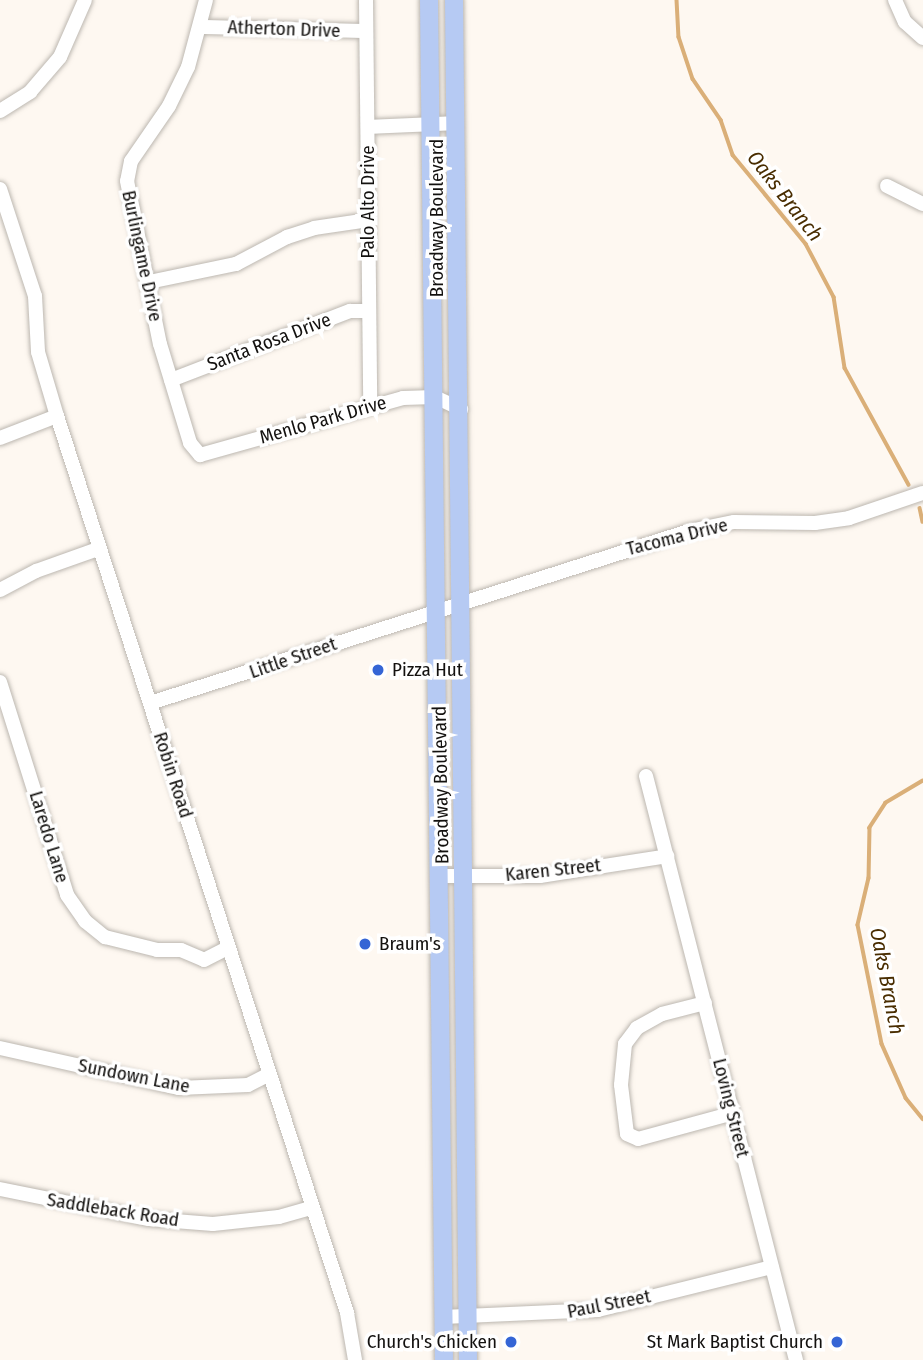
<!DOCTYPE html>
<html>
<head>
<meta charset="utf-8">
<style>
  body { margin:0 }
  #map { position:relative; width:923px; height:1360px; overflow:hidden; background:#fef8f1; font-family:"Fira Sans Condensed",sans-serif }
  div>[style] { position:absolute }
  .stream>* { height:3.5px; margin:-1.75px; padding:0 1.75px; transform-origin:1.75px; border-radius:1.75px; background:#daaf78 }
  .roads { filter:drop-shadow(0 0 2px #bcb7b0) drop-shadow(0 0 2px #bcb7b0) }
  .minor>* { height:14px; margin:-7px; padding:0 7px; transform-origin:7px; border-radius:7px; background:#fff }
  .major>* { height:18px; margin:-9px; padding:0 9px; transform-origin:9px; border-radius:9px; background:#b6caf3 }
  .dots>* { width:19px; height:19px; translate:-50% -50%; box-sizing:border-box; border:4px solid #fff; border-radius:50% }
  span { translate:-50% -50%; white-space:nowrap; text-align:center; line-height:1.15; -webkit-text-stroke:7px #fff; paint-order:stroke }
  .street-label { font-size:19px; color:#13110f }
  .poi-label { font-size:19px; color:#13110f }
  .left { translate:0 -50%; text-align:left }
  .right { translate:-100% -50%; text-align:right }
  .water-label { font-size:21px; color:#492d00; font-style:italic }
</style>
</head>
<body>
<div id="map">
  <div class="stream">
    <div style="left:677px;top:0;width:37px;rotate:87deg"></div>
    <div style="left:679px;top:37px;width:44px;rotate:71.6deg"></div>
    <div style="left:693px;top:79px;width:50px;rotate:55.7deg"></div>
    <div style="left:721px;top:120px;width:37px;rotate:71deg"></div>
    <div style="left:733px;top:155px;width:115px;rotate:50.6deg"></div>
    <div style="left:806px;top:244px;width:60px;rotate:62.2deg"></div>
    <div style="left:834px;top:297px;width:72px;rotate:81.2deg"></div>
    <div style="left:845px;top:368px;width:133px;rotate:61.3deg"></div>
    <div style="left:920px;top:508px;width:14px;rotate:78deg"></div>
    <div style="left:923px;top:781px;width:43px;rotate:149.3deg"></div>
    <div style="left:886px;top:803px;width:30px;rotate:123deg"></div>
    <div style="left:870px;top:828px;width:50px;rotate:91.1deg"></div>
    <div style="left:869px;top:878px;width:48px;rotate:103.2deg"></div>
    <div style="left:858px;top:925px;width:121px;rotate:78.6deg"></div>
    <div style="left:882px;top:1044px;width:59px;rotate:66deg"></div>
    <div style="left:906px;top:1098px;width:27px;rotate:51deg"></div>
  </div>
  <div class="roads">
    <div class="minor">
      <div style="left:206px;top:0;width:69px;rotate:105deg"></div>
      <div style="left:188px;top:67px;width:43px;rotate:116deg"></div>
      <div style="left:169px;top:106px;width:67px;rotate:124.6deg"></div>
      <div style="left:131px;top:161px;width:20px;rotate:101deg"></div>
      <div style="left:127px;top:181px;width:166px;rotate:78.6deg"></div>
      <div style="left:160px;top:344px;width:103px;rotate:73.1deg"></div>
      <div style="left:190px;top:443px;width:16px;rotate:50deg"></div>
      <div style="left:200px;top:455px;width:211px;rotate:-15.7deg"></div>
      <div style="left:403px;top:398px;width:32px;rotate:-2deg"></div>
      <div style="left:435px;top:397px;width:29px;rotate:25deg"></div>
      <div style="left:366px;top:0;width:403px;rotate:89.4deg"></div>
      <div style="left:895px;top:0;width:24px;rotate:66deg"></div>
      <div style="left:905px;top:22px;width:24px;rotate:42deg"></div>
      <div style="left:202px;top:27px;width:164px;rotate:1.4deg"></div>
      <div style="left:0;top:111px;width:36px;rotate:-32deg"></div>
      <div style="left:30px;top:92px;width:46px;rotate:-49.4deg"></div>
      <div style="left:60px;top:57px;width:62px;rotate:-66.3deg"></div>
      <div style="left:368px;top:127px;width:89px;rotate:-2.6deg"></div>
      <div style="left:887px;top:186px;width:40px;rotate:26.6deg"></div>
      <div style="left:0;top:189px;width:113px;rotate:71.9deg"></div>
      <div style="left:35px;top:296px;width:56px;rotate:86.9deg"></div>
      <div style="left:38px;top:352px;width:67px;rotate:73.5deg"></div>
      <div style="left:57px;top:416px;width:943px;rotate:72.08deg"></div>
      <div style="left:347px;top:1313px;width:48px;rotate:80.3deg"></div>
      <div style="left:149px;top:282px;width:89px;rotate:-11.7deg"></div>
      <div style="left:236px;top:264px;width:58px;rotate:-27.9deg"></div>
      <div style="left:287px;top:237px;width:28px;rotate:-18deg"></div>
      <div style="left:314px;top:228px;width:55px;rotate:-8.4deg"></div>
      <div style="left:171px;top:380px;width:192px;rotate:-21.1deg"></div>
      <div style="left:350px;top:311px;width:18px"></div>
      <div style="left:0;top:438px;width:61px;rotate:-21.1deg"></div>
      <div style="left:0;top:590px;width:41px;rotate:-27.8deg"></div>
      <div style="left:36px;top:571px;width:66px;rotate:-19.5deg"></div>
      <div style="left:0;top:682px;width:223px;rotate:72.5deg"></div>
      <div style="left:67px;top:895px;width:32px;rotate:55deg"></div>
      <div style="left:85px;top:921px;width:26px;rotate:39deg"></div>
      <div style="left:105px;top:937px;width:54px;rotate:14deg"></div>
      <div style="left:157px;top:950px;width:24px"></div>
      <div style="left:181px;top:950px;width:25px;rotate:23deg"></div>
      <div style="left:204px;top:960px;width:27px;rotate:-27deg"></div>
      <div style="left:150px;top:703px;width:566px;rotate:-17.7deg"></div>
      <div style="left:689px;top:531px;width:46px;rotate:-11.3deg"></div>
      <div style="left:734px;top:522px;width:81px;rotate:0.7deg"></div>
      <div style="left:815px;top:523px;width:34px;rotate:-8deg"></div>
      <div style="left:849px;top:518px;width:78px;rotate:-18.7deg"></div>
      <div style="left:646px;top:776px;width:603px;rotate:75.6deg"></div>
      <div style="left:439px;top:876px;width:101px"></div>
      <div style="left:540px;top:876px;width:129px;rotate:-8.9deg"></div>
      <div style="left:705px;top:1003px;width:44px;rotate:165.7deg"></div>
      <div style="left:662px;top:1014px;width:29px;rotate:151deg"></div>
      <div style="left:637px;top:1028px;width:20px;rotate:127deg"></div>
      <div style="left:625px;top:1044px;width:41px;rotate:95.6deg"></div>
      <div style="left:621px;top:1085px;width:49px;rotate:83deg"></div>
      <div style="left:627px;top:1134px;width:12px;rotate:24deg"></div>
      <div style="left:638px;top:1139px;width:98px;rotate:-15.3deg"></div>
      <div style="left:0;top:1048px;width:183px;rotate:12.6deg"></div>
      <div style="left:179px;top:1088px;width:69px;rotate:-2.5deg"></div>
      <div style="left:248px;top:1085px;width:22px;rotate:-27deg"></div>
      <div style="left:0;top:1189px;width:152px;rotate:11.4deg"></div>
      <div style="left:149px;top:1219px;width:64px;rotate:4.5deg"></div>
      <div style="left:213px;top:1224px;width:66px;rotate:-6.1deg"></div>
      <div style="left:279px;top:1217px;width:32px;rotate:-16deg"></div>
      <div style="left:443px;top:1317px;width:155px;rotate:-2.6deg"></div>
      <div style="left:598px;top:1310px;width:179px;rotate:-13.9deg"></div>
    </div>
    <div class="major">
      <div style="left:429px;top:0;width:1360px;rotate:89.37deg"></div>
      <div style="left:454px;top:0;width:1360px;rotate:89.41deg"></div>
    </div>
  </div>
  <div class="dots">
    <div style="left:378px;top:670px;background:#3565d5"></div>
    <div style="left:365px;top:944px;background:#3565d5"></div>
    <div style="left:511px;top:1342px;background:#3565d5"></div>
    <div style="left:837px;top:1342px;background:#3565d5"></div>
  </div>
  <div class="street-label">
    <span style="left:284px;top:29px;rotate:2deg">Atherton Drive</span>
    <span style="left:368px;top:202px;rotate:-90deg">Palo Alto Drive</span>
    <span style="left:437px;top:218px;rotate:-90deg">Broadway Boulevard</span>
    <span style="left:142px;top:256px;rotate:78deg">Burlingame Drive</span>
    <span style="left:269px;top:342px;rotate:-21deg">Santa Rosa Drive</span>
    <span style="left:323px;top:420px;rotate:-16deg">Menlo Park Drive</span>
    <span style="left:677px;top:537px;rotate:-14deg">Tacoma Drive</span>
    <span style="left:293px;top:658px;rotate:-19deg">Little Street</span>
    <span style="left:173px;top:775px;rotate:72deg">Robin Road</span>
    <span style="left:441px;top:785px;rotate:-91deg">Broadway Boulevard</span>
    <span style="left:49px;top:837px;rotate:73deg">Laredo Lane</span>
    <span style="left:553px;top:870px;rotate:-6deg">Karen Street</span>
    <span style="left:134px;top:1076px;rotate:11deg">Sundown Lane</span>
    <span style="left:731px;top:1108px;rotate:76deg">Loving Street</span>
    <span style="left:113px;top:1210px;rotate:9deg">Saddleback Road</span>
    <span style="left:609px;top:1304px;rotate:-11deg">Paul Street</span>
  </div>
  <div class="poi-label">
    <span class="left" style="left:392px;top:670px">Pizza Hut</span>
    <span class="left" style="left:379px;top:944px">Braum's</span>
    <span class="right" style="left:497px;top:1342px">Church's Chicken</span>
    <span class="right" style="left:823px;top:1342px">St Mark Baptist Church</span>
  </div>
  <div class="water-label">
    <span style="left:785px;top:196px;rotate:52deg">Oaks Branch</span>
    <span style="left:887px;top:981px;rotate:79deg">Oaks Branch</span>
  </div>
</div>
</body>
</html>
